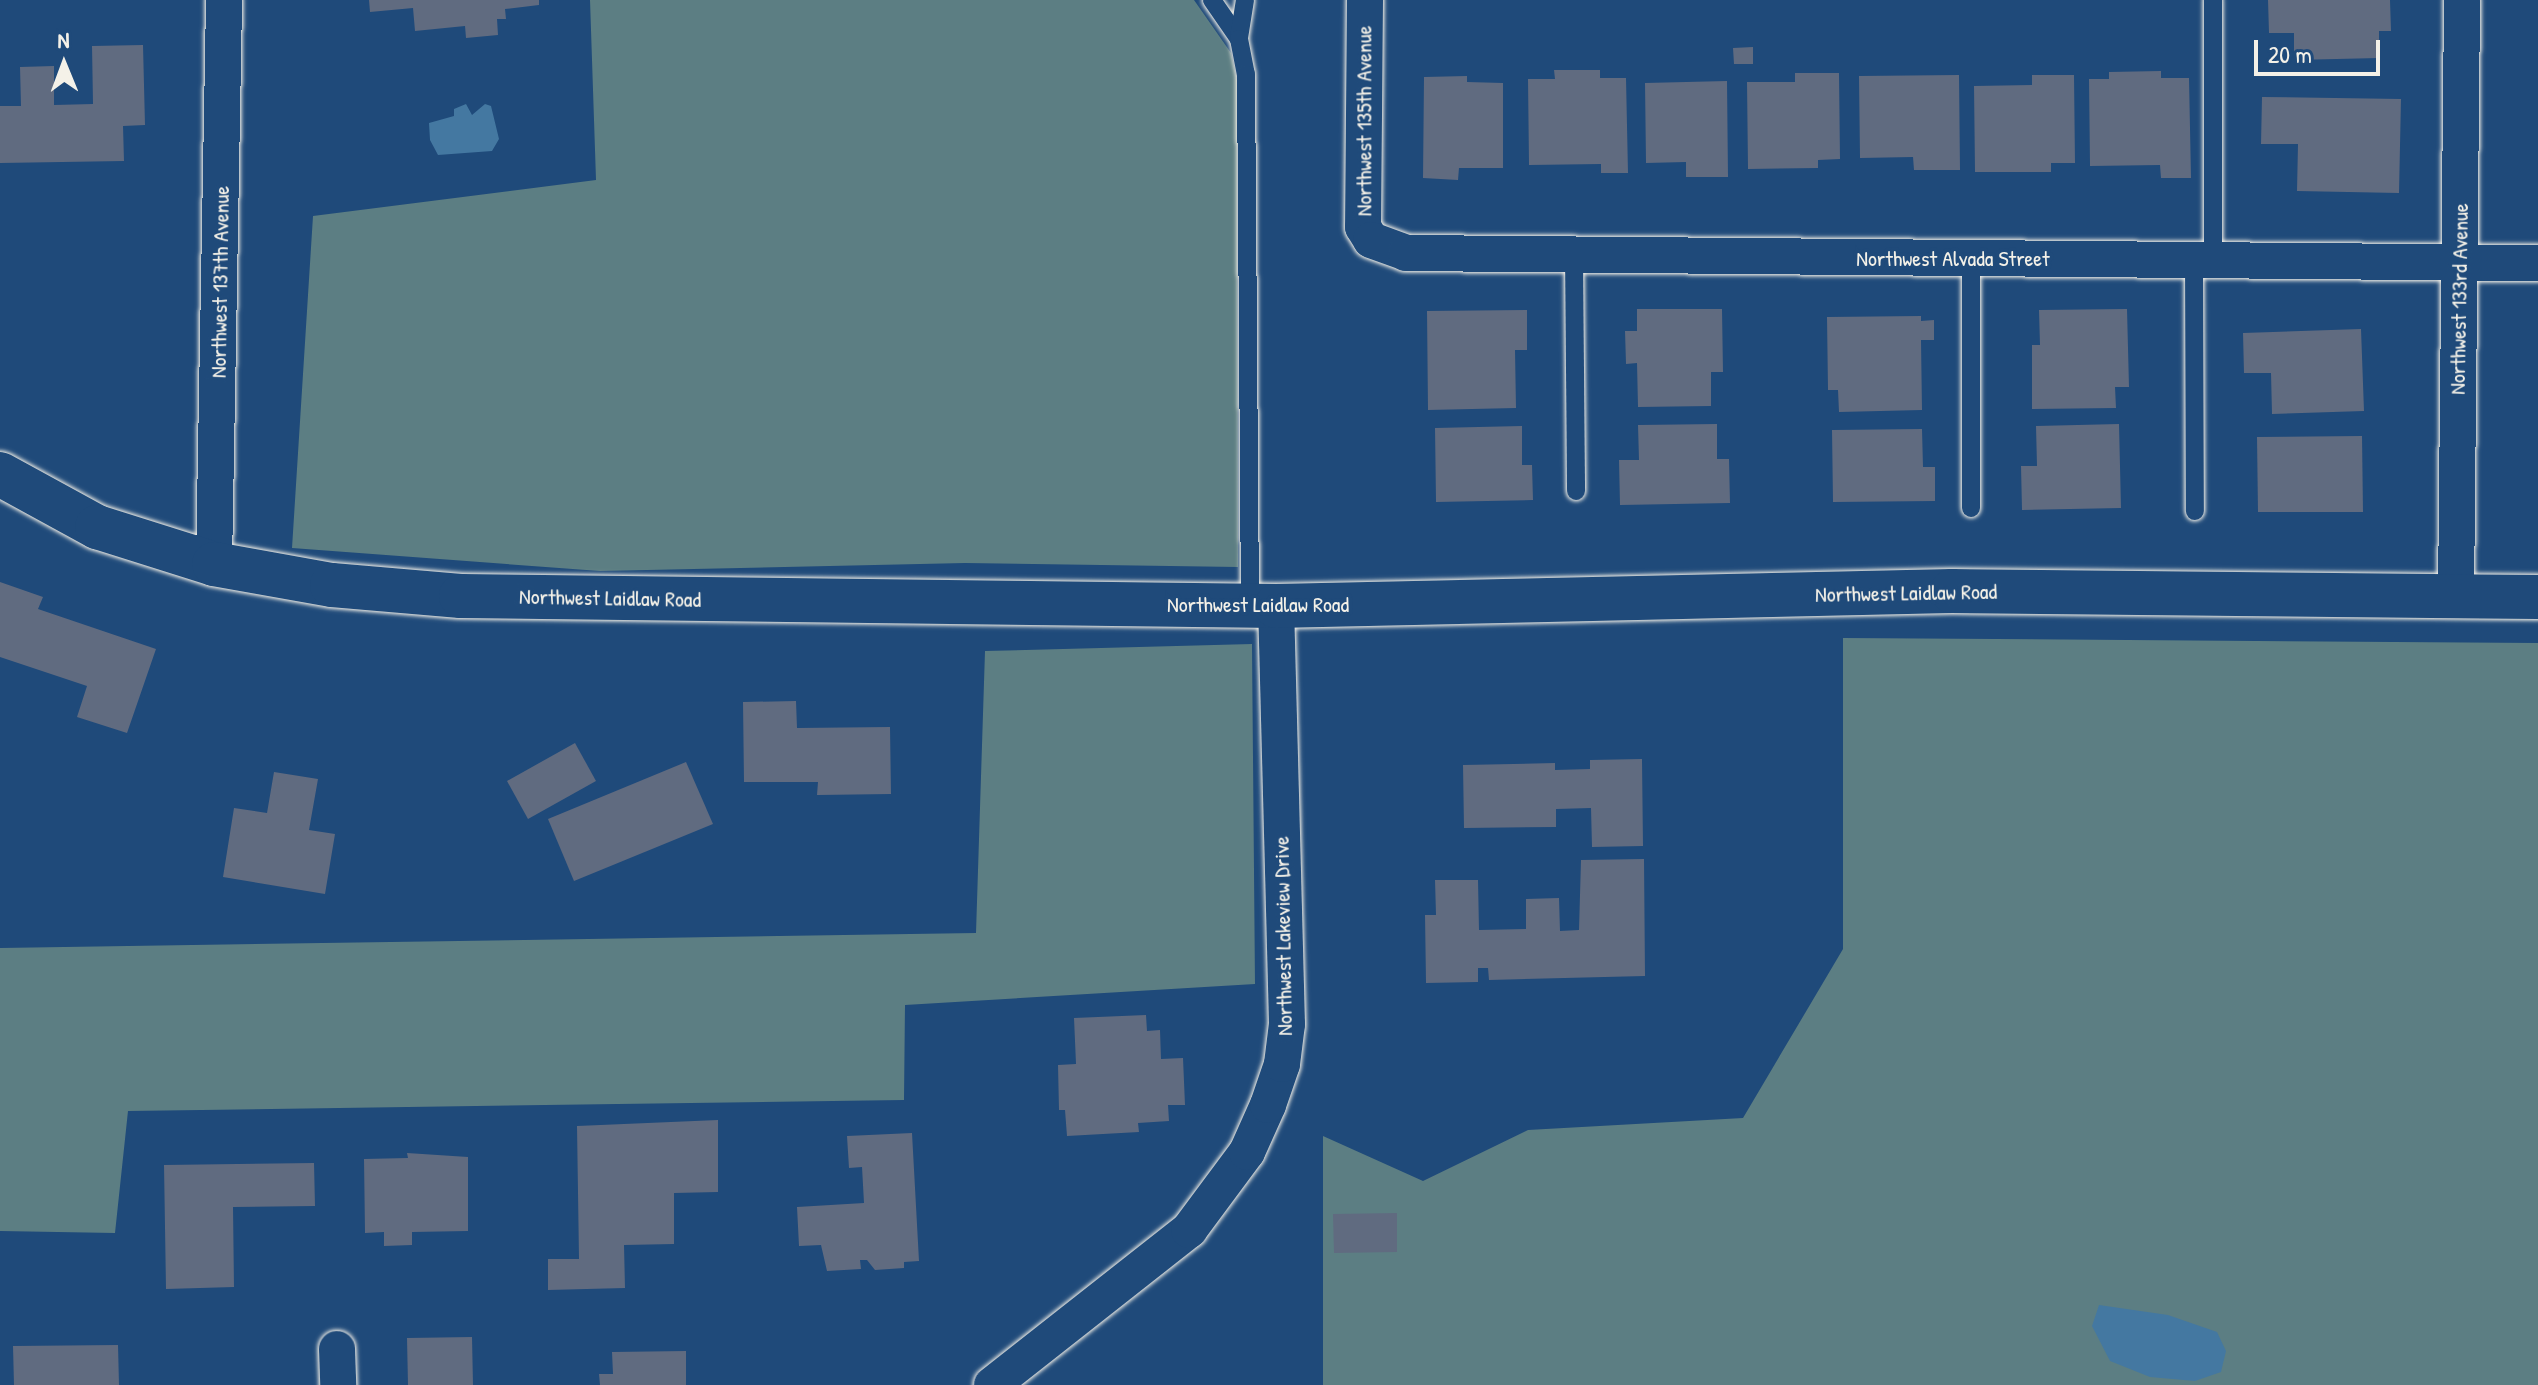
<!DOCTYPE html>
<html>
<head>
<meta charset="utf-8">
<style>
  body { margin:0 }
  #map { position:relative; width:2538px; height:1385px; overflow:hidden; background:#1f4a7a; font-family:"Patrick Hand",sans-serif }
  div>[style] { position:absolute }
  .green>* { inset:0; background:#5c7e83 }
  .water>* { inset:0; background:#4478a1 }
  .building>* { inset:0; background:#606b80 }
  .roads { filter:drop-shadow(0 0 2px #f4f1e8) drop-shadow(0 0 2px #f4f1e8) }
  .lane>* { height:18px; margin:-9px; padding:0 9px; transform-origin:9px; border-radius:9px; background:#1f4a7a }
  .street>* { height:36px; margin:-18px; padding:0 18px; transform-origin:18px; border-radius:18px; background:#1f4a7a }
  .secondary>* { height:44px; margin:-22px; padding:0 22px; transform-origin:22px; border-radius:22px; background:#1f4a7a }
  span { translate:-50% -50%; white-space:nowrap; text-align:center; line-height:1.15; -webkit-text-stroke:8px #1f4a7a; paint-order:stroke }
  .street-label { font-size:22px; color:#f4f1e8 }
  .north { position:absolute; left:24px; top:24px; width:80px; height:80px; -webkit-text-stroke:6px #1f4a7a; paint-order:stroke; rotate:359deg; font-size:22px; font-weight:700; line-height:32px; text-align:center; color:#f4f1e8 }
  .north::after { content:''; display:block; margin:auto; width:28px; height:36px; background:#f4f1e8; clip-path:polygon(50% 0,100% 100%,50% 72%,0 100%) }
  .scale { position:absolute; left:2254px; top:40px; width:126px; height:36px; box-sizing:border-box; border:4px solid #f4f1e8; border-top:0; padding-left:10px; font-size:24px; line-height:28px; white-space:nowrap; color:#f4f1e8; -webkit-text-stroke:6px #1f4a7a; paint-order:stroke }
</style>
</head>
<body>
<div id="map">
  <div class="green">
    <div style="clip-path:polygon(590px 0,1194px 0,1231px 53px,1237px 80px,1238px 567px,965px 563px,600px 571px,292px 548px,313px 216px,596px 180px)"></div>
    <div style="clip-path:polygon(1843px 638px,2538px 643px,2538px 1385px,1323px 1385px,1323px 1136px,1423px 1181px,1528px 1130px,1743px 1118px,1843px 949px)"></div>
    <div style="clip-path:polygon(1252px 644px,1255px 984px,905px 1005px,904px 1100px,128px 1111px,115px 1233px,0 1231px,0 948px,976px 933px,985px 651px)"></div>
  </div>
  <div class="water">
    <div style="clip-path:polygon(466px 104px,472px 115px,485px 104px,491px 106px,499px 139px,492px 151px,438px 155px,430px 140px,429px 123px,454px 116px,454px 109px)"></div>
    <div style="clip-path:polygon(2099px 1305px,2168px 1315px,2217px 1332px,2226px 1351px,2221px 1372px,2195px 1381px,2150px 1377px,2110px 1361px,2092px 1326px)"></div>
  </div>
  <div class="building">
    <div style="clip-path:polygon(369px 0,539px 0,539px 5px,505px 9px,506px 19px,497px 19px,498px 35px,466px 38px,465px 26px,415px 31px,413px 8px,370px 12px)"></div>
    <div style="clip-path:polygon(2268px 0,2390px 0,2391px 31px,2379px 31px,2379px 58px,2294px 60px,2294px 33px,2269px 33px)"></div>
    <div style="clip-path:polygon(143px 45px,145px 125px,123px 126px,124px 161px,0 163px,0 106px,21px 106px,20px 67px,54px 66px,54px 105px,93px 104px,92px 46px)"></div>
    <div style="clip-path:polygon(1753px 47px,1753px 64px,1734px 64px,1733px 48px)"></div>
    <div style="clip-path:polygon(1554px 70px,1600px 70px,1600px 78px,1626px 78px,1628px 173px,1601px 173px,1601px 164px,1529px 165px,1528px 79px,1555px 79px)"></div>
    <div style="clip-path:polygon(2161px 71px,2161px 78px,2189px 78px,2191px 178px,2161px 178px,2160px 165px,2090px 166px,2089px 79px,2109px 79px,2109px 72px)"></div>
    <div style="clip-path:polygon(1795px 73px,1839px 73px,1840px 159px,1818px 160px,1818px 168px,1748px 169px,1747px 82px,1795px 82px)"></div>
    <div style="clip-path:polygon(1959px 75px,1960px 170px,1914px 170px,1913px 157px,1860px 158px,1859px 76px)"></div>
    <div style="clip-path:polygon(2032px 75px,2074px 75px,2075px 163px,2051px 163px,2051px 172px,1975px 172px,1974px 86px,2032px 85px)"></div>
    <div style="clip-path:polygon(1467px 76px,1467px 82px,1503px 83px,1503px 168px,1459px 168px,1458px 180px,1423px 178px,1424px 77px)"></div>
    <div style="clip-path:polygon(1727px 81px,1728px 177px,1686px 177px,1686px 162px,1646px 163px,1645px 83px)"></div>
    <div style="clip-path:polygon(2262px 97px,2401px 99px,2399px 193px,2297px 191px,2298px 144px,2261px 144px)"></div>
    <div style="clip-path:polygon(1637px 309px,1722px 309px,1723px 372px,1711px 372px,1711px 406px,1638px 407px,1637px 363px,1626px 364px,1625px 331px,1637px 331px)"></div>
    <div style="clip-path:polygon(2127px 309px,2129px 387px,2115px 387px,2116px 408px,2032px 409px,2032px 345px,2040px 345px,2039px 310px)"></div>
    <div style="clip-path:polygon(1527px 310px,1527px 350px,1515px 350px,1516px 408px,1428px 410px,1427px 311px)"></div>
    <div style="clip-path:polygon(1921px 316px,1921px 321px,1934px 320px,1934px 340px,1921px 340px,1922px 410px,1839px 412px,1838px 390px,1828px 390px,1827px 317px)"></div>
    <div style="clip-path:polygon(2361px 329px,2364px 411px,2272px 414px,2271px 373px,2244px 373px,2243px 333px)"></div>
    <div style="clip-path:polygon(1717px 424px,1717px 459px,1729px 459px,1730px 503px,1620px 505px,1619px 460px,1639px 460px,1638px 425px)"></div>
    <div style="clip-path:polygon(2119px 424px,2121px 508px,2022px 510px,2021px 466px,2037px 466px,2036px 426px)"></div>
    <div style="clip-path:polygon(1522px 426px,1522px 465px,1532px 465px,1533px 500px,1436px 502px,1435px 428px)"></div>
    <div style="clip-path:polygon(1922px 429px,1923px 467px,1935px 467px,1935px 501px,1833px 502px,1832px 430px)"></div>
    <div style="clip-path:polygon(2362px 436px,2363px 512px,2258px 512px,2257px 437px)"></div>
    <div style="clip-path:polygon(0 582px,43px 597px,38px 609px,156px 649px,127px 733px,77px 717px,87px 686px,0 657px)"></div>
    <div style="clip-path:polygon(796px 701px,797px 728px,890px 727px,891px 794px,817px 795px,818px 782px,744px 782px,743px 702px)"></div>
    <div style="clip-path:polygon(575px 743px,596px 781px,528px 819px,507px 781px)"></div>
    <div style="clip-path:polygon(1642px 759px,1643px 846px,1592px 847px,1591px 808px,1556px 809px,1556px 827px,1464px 828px,1463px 765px,1555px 763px,1555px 770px,1590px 769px,1590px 760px)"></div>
    <div style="clip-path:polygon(686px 762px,713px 824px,574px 881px,548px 819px)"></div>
    <div style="clip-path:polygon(274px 772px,318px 779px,309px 830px,335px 834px,325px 894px,223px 877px,234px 808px,267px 813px)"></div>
    <div style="clip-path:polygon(1644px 859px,1645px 976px,1489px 980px,1488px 968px,1478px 968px,1478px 982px,1426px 983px,1425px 915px,1436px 915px,1435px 880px,1478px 880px,1479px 930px,1526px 929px,1526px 899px,1559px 898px,1560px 931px,1579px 930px,1581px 860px)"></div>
    <div style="clip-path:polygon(1146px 1015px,1147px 1031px,1160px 1030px,1161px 1059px,1183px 1058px,1185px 1105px,1168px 1105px,1169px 1121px,1138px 1123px,1139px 1132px,1067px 1136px,1065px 1110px,1059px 1110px,1058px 1065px,1076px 1064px,1074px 1018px)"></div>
    <div style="clip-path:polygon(718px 1120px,718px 1192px,674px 1193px,674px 1244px,624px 1245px,625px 1288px,548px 1290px,548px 1259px,579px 1259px,577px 1126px)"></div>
    <div style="clip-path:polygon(912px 1133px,919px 1261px,904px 1262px,904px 1268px,875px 1270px,867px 1260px,860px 1260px,861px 1269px,827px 1271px,821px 1245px,799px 1246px,797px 1207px,864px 1203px,862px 1167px,849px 1168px,847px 1136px)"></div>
    <div style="clip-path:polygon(407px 1153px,468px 1157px,468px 1231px,412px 1232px,412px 1245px,384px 1246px,384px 1232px,365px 1233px,364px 1159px,408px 1158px)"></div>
    <div style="clip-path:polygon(314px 1163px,315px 1206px,233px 1207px,234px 1287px,166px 1289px,164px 1165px)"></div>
    <div style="clip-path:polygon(1397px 1213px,1397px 1252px,1334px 1253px,1333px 1214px)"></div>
    <div style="clip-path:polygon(472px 1337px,473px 1385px,408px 1385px,407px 1338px)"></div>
    <div style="clip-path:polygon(118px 1345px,119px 1385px,14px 1385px,13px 1346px)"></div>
    <div style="clip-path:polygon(686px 1351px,686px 1385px,600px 1385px,599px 1374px,613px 1374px,612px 1352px)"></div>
  </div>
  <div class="roads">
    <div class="lane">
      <div style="left:1212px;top:0;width:47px;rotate:55.3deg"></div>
      <div style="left:1245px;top:0;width:39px;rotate:99deg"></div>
      <div style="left:1239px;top:39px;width:36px;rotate:79deg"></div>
      <div style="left:1246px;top:74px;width:532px;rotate:89.57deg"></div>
      <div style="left:1574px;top:255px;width:236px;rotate:89.5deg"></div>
      <div style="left:1971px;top:259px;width:249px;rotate:90deg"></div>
      <div style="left:2194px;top:260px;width:251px;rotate:89.8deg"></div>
      <div style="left:2213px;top:261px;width:261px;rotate:-90deg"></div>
    </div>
    <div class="street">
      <div style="left:1365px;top:0;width:227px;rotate:90.5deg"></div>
      <div style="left:1363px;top:227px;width:15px;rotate:58deg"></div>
      <div style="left:1371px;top:240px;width:37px;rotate:20deg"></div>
      <div style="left:1406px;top:253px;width:1132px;rotate:0.51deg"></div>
      <div style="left:214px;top:564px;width:564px;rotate:-88.98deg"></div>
      <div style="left:2456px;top:597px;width:597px;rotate:-89.42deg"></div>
      <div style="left:337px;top:1349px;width:36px;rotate:88deg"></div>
      <div style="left:992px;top:1385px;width:251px;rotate:-38.2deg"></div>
      <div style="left:1189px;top:1230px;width:97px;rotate:-53.4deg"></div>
      <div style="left:1247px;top:1152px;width:51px;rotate:-65.9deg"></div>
      <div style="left:1268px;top:1105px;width:43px;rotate:-71.1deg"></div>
      <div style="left:1282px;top:1064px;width:40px;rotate:-82.9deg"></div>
      <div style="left:1287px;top:1024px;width:418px;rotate:-91.5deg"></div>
    </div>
    <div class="secondary">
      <div style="left:0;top:474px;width:111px;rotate:28.7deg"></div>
      <div style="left:97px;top:527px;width:123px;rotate:17.5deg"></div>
      <div style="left:214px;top:564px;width:120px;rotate:10.1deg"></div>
      <div style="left:332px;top:585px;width:129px;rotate:4.9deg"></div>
      <div style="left:461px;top:596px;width:815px;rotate:0.7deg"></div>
      <div style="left:1276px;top:606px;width:676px;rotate:-1.27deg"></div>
      <div style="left:1952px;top:591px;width:586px;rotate:0.59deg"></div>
    </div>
  </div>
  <div class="street-label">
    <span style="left:1364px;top:121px;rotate:-90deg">Northwest 135th Avenue</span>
    <span style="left:1953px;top:259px">Northwest Alvada Street</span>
    <span style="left:220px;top:282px;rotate:-89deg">Northwest 137th Avenue</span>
    <span style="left:2459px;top:299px;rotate:-89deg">Northwest 133rd Avenue</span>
    <span style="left:1906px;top:593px;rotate:-1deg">Northwest Laidlaw Road</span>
    <span style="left:610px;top:598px;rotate:1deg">Northwest Laidlaw Road</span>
    <span style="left:1258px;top:605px">Northwest Laidlaw Road</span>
    <span style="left:1283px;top:936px;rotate:-91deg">Northwest Lakeview Drive</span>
  </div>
  <div class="north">N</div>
  <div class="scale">20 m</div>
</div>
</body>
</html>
